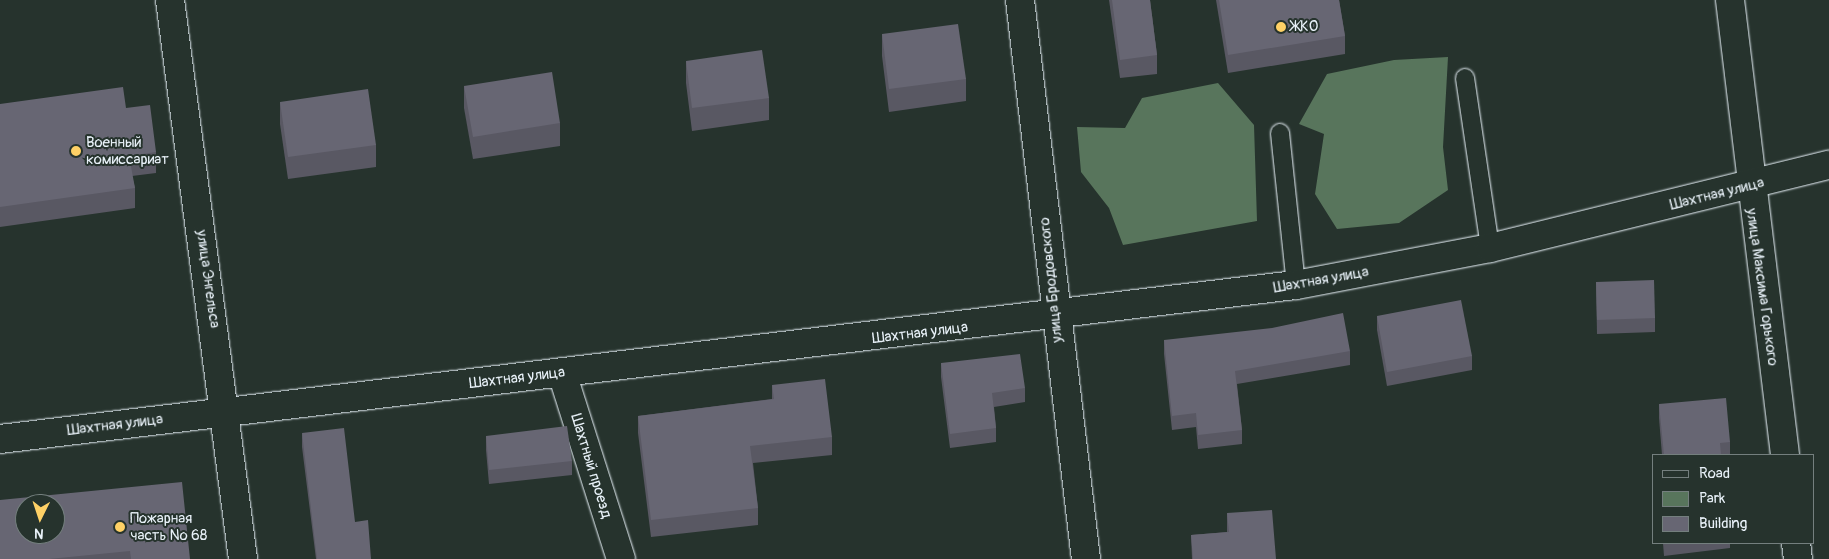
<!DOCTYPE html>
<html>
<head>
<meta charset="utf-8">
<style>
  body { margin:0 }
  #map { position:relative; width:1829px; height:559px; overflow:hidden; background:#26332d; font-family:Pangolin,sans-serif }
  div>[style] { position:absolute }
  .green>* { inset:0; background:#58755c }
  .roads { filter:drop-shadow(0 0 1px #e8f1f8) drop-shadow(0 0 1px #e8f1f8) }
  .service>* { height:18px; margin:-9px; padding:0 9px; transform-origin:9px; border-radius:9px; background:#26332d }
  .minor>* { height:28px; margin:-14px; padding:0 14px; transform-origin:14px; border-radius:14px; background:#26332d }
  .secondary>* { height:28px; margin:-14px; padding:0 14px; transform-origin:14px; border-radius:14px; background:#26332d }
  .wall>* { inset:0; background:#595863 }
  .building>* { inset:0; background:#676673 }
  .dots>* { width:14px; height:14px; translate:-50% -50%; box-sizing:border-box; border:2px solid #26332d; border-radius:50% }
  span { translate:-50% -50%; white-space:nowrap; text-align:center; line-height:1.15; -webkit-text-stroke:4px #26332d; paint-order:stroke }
  .poi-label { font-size:15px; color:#e8f1f8 }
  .left { translate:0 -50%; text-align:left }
  .street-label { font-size:15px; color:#e8f1f8 }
  .legend { position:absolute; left:1652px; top:454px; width:162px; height:90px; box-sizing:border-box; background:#26332d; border:1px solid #747f7e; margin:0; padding:6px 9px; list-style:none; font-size:15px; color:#e8f1f8 }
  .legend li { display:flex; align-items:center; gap:10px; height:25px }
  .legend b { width:25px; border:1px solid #747f7e }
  .north { position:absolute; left:15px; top:494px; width:50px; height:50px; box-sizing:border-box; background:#26332d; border:1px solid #747f7e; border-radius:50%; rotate:184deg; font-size:14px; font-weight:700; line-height:20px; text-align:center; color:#e8f1f8 }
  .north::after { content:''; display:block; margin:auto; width:18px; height:22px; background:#ffd166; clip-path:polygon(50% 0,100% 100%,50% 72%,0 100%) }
</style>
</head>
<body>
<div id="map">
  <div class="green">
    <div style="clip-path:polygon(1448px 57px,1443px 147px,1448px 190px,1399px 223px,1337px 229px,1315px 194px,1324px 134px,1299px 124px,1327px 74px,1394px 60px)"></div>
    <div style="clip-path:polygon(1218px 83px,1254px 125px,1257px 221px,1123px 245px,1109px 208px,1081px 172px,1077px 127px,1125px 128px,1142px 98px)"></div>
  </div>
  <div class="roads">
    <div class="service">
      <div style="left:1465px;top:78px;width:172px;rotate:81.6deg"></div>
      <div style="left:1280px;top:133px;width:153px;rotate:84deg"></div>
    </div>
    <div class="minor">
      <div style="left:170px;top:0;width:564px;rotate:82.56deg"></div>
      <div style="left:1020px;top:0;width:563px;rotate:83.27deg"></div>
      <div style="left:1730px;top:0;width:458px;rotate:83.1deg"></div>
      <div style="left:562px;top:373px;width:195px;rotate:72.4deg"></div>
      <div style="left:1796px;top:543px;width:16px;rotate:83deg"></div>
    </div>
    <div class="secondary">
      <div style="left:0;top:439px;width:1305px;rotate:-6.78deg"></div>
      <div style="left:1296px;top:285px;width:197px;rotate:-10.8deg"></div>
      <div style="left:1490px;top:248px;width:349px;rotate:-13.8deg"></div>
    </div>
  </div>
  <div class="wall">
    <div style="clip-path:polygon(1109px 0,1150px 0,1157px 55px,1157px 74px,1120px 78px)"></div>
    <div style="clip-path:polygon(1216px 0,1339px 0,1345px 36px,1345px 54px,1228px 73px)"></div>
    <div style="clip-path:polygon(882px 34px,966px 79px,966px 101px,889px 112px,882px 56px)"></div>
    <div style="clip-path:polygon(686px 61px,769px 98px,769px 120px,692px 131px,686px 83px)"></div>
    <div style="clip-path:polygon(464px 86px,560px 123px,560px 146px,473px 159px,464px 108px)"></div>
    <div style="clip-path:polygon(280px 102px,376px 145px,376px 167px,288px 179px,280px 124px)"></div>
    <div style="clip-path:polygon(0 104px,126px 108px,156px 152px,156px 173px,132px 176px,135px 188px,135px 208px,0 227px)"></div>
    <div style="clip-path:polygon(1596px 282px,1655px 318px,1655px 332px,1597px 334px)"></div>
    <div style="clip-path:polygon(1377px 316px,1472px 356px,1472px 370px,1387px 386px,1377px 330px)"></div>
    <div style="clip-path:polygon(1164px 340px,1350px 351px,1350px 365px,1237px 384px,1242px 430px,1242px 444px,1198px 449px,1196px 427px,1172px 430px,1164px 354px)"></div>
    <div style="clip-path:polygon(941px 363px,1025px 388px,1025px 402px,994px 407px,996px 428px,996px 442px,950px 448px,941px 377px)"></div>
    <div style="clip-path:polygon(772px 385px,832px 437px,832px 455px,753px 463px,758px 508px,758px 525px,651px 537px,638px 433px,638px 416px,772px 399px)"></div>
    <div style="clip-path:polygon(1659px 404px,1730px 442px,1730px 455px,1662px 455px,1659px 418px)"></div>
    <div style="clip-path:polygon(302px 433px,355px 522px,371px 559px,316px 559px,302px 447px)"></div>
    <div style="clip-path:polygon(486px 436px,572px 461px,572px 475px,489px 484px,486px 450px)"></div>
    <div style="clip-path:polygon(0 500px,190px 559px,0 559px)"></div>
    <div style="clip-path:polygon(1227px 513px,1276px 559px,1192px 559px,1191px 535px,1227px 532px)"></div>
    <div style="clip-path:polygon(1663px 543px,1730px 543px,1730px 548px,1664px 556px)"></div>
  </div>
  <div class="building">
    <div style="clip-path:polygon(1112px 0,1150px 0,1157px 55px,1120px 60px)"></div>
    <div style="clip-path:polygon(1219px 0,1339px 0,1345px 36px,1228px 55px)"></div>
    <div style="clip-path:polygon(958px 24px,966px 79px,889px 89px,882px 34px)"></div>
    <div style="clip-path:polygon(762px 50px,769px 98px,692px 108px,686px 61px)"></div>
    <div style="clip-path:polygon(552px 72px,560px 123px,473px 137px,464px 86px)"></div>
    <div style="clip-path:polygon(123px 87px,126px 108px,150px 105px,156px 152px,129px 156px,135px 188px,0 207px,0 104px)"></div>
    <div style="clip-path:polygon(368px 89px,376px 145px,288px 157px,280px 102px)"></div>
    <div style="clip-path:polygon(1654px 280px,1655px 318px,1597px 320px,1596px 282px)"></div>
    <div style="clip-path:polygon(1461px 300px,1472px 356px,1387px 372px,1377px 316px)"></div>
    <div style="clip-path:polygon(1343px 313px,1350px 351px,1235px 371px,1242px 430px,1198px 435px,1196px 413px,1172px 416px,1164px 340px,1272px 328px)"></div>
    <div style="clip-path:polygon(1020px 354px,1025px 388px,992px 393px,996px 428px,950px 434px,941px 363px)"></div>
    <div style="clip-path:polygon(825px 379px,832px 437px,750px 446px,758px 508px,651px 520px,638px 416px,774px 399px,772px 385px)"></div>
    <div style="clip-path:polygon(1726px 398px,1730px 442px,1720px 443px,1721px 455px,1664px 455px,1659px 404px)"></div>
    <div style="clip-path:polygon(567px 426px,572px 461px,489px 470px,486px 436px)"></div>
    <div style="clip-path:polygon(344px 428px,355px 522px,368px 520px,371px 559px,317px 559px,302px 433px)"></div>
    <div style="clip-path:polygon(evenodd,182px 482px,190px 559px,131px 559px,130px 551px,49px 559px,0 559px,0 500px,182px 482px,25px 504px,55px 504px,55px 534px,25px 534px,25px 504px)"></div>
    <div style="clip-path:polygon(1272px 510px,1276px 559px,1193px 559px,1191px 535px,1229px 532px,1227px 513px)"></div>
  </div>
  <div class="dots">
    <div style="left:1281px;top:27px;background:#ffd166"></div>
    <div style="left:76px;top:151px;background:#ffd166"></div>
    <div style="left:120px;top:527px;background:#ffd166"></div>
  </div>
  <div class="poi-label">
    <span class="left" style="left:1291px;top:27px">ЖКО</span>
    <span class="left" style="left:86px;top:151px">Военный<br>комиссариат</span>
    <span class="left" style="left:130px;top:527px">Пожарная<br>часть № 68</span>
  </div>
  <div class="street-label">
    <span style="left:1717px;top:194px;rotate:-14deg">Шахтная улица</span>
    <span style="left:208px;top:279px;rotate:82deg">улица Энгельса</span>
    <span style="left:1051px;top:280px;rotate:-96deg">улица Бродовского</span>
    <span style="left:1321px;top:280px;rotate:-10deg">Шахтная улица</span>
    <span style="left:1762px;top:287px;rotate:82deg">улица Максима Горького</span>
    <span style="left:920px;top:333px;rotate:-7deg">Шахтная улица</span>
    <span style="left:517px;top:378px;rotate:-7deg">Шахтная улица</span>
    <span style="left:115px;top:425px;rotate:-7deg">Шахтная улица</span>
    <span style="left:591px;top:466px;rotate:73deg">Шахтный проезд</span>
  </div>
  <ul class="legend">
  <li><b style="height:6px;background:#26332d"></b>Road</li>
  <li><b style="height:14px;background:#58755c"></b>Park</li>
  <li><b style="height:14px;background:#676673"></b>Building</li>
  </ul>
  <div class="north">N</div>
</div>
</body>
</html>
